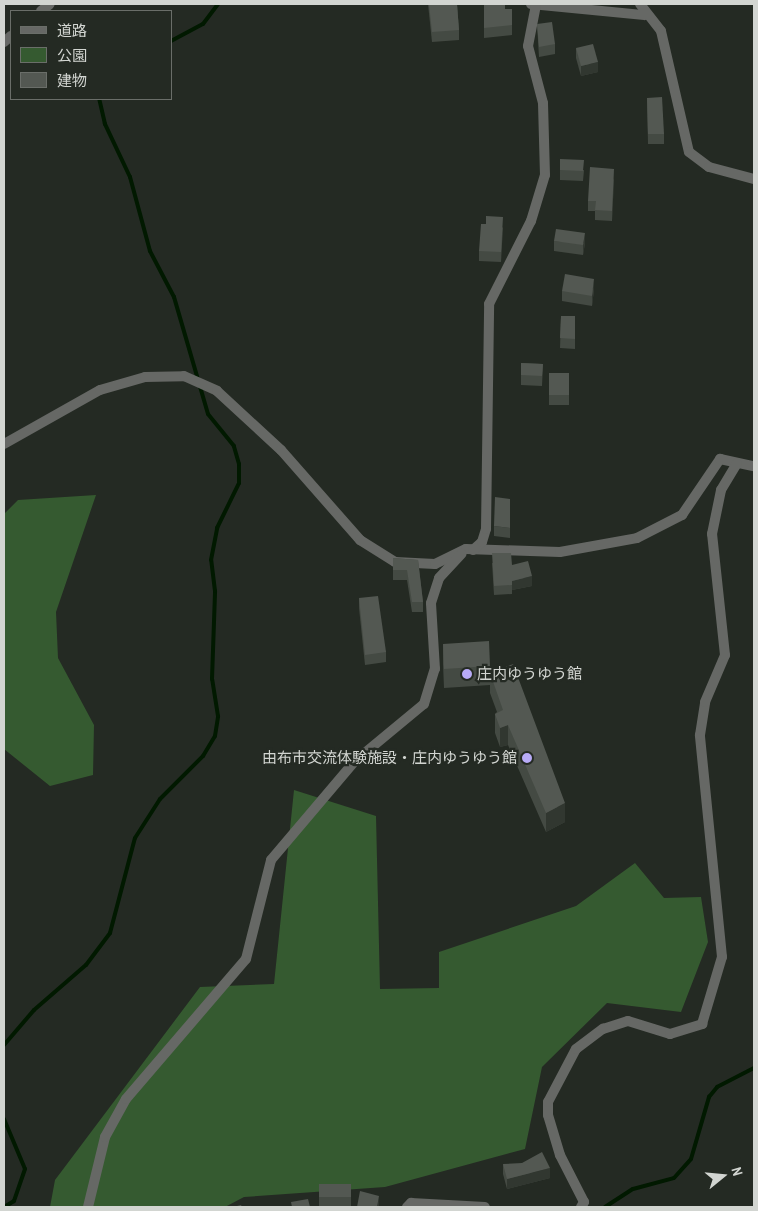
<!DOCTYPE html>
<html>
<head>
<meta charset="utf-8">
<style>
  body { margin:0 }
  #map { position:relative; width:758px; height:1211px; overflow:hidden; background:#242a23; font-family:"Archivo Narrow","Noto Sans JP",sans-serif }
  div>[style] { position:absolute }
  .green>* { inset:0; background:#355a30 }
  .stream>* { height:4px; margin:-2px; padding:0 2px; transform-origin:2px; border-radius:2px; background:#011900 }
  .street>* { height:10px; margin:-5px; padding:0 5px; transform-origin:5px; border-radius:5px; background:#666865 }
  .wall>* { inset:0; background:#444a43 }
  .shaded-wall>* { inset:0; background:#313730 }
  .building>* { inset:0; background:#535852 }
  .dots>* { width:14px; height:14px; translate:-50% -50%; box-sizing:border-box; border:2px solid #242a23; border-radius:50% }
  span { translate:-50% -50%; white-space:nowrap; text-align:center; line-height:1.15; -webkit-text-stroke:4.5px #242a23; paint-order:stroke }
  .poi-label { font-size:15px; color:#d2d5d1 }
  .left { translate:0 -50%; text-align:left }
  .right { translate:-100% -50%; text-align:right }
  .frame { position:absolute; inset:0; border:5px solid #d2d5d1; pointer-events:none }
  .legend { position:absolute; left:10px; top:10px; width:162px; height:90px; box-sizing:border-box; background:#242a23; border:1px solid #6a6e69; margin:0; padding:6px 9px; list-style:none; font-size:15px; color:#d2d5d1 }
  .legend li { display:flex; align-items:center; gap:10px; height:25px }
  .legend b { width:25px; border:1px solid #6a6e69 }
  .north { position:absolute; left:698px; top:1151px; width:50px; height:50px; -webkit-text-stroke:4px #242a23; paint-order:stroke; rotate:73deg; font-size:14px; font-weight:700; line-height:20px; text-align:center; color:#d2d5d1 }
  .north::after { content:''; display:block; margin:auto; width:18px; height:22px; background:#d2d5d1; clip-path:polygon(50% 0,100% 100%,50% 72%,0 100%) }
</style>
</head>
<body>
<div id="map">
  <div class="green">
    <div style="clip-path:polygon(96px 495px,56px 612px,58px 658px,94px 725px,93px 775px,50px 786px,4px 749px,4px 514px,18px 500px)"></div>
    <div style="clip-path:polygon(294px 790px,376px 816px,380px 989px,439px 988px,439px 952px,576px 906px,635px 863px,664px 898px,701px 897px,708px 942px,681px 1012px,607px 1003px,542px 1067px,525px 1149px,385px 1187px,244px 1197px,225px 1207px,50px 1207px,55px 1180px,200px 987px,274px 984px)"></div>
  </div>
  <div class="stream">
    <div style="left:171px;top:41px;width:36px;rotate:-28deg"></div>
    <div style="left:203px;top:24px;width:25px;rotate:-53deg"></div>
    <div style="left:4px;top:1045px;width:46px;rotate:-49.4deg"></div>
    <div style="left:34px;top:1010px;width:69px;rotate:-40.9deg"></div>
    <div style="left:86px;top:965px;width:40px;rotate:-53deg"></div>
    <div style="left:110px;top:933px;width:98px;rotate:-75.3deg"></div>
    <div style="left:135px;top:838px;width:46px;rotate:-57.3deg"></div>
    <div style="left:160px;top:799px;width:61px;rotate:-45deg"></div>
    <div style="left:203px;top:756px;width:23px;rotate:-59deg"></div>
    <div style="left:215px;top:736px;width:20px;rotate:-81deg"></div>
    <div style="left:218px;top:716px;width:37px;rotate:-99deg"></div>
    <div style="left:212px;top:679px;width:88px;rotate:-88deg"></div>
    <div style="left:215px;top:591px;width:31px;rotate:-97deg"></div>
    <div style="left:211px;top:560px;width:33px;rotate:-79deg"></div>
    <div style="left:217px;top:528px;width:50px;rotate:-63.9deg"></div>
    <div style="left:239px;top:483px;width:19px;rotate:-90deg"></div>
    <div style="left:239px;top:464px;width:19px;rotate:-106deg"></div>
    <div style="left:234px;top:446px;width:41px;rotate:-129.1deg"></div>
    <div style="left:208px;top:414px;width:122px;rotate:-106.2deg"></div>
    <div style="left:174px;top:297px;width:52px;rotate:-117.6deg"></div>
    <div style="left:150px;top:251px;width:77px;rotate:-105.1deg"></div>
    <div style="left:130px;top:177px;width:59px;rotate:-115.3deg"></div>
    <div style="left:105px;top:124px;width:26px;rotate:-103deg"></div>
    <div style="left:4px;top:1119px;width:54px;rotate:67.2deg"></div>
    <div style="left:25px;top:1169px;width:34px;rotate:109deg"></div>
    <div style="left:14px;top:1201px;width:12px;rotate:149deg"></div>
    <div style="left:605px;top:1207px;width:33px;rotate:-33deg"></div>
    <div style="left:633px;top:1189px;width:42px;rotate:-15deg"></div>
    <div style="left:674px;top:1178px;width:25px;rotate:-48deg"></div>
    <div style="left:691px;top:1159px;width:65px;rotate:-73.8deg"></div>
    <div style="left:709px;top:1097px;width:13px;rotate:-51deg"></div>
    <div style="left:717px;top:1087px;width:42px;rotate:-27.2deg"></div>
  </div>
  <div class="street">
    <div style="left:531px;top:4px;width:114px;rotate:5.6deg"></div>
    <div style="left:640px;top:4px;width:34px;rotate:52deg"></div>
    <div style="left:661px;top:31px;width:124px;rotate:77deg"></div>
    <div style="left:689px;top:152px;width:25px;rotate:37deg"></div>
    <div style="left:709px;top:167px;width:47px;rotate:14.9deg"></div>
    <div style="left:41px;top:11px;width:11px;rotate:-38deg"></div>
    <div style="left:4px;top:42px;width:9px;rotate:-41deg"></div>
    <div style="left:4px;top:444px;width:110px;rotate:-29.4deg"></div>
    <div style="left:100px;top:390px;width:47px;rotate:-16.1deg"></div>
    <div style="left:145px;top:377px;width:39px;rotate:-1deg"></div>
    <div style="left:184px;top:376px;width:36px;rotate:24deg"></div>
    <div style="left:217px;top:391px;width:87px;rotate:42.7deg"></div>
    <div style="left:281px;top:450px;width:120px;rotate:48.7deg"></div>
    <div style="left:360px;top:540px;width:41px;rotate:32.2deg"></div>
    <div style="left:395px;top:562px;width:40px;rotate:2.9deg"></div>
    <div style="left:435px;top:564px;width:34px;rotate:-26deg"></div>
    <div style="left:466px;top:549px;width:94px;rotate:1.8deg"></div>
    <div style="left:560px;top:552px;width:78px;rotate:-10.3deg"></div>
    <div style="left:637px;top:538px;width:51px;rotate:-27.1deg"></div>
    <div style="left:682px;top:515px;width:68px;rotate:-55.8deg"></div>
    <div style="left:720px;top:459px;width:35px;rotate:12deg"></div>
    <div style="left:473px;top:550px;width:12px;rotate:-42deg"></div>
    <div style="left:482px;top:542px;width:14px;rotate:-73deg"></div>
    <div style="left:486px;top:529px;width:225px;rotate:-89.2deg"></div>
    <div style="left:489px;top:304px;width:93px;rotate:-63.2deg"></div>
    <div style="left:531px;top:221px;width:48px;rotate:-73.1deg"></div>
    <div style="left:545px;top:175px;width:72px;rotate:-91.6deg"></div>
    <div style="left:543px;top:103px;width:59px;rotate:-104.7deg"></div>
    <div style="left:528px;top:46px;width:42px;rotate:-79deg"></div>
    <div style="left:88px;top:1207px;width:72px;rotate:-76.3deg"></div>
    <div style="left:105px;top:1137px;width:43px;rotate:-61.1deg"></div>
    <div style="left:126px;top:1099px;width:184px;rotate:-49.4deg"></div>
    <div style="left:246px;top:959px;width:102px;rotate:-75.8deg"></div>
    <div style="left:271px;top:860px;width:130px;rotate:-49.7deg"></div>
    <div style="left:355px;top:761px;width:89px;rotate:-39.6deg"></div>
    <div style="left:424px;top:704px;width:37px;rotate:-73deg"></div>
    <div style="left:435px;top:669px;width:66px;rotate:-93.5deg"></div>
    <div style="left:431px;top:603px;width:26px;rotate:-72deg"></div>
    <div style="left:439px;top:578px;width:33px;rotate:-47deg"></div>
    <div style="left:407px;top:1207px;width:6px;rotate:-45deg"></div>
    <div style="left:411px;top:1203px;width:74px;rotate:3.1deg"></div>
    <div style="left:581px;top:1207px;width:6px;rotate:-59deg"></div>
    <div style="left:584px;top:1202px;width:53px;rotate:-117.1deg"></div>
    <div style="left:560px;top:1155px;width:42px;rotate:-106.7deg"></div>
    <div style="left:548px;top:1115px;width:13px;rotate:-90deg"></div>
    <div style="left:548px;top:1102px;width:60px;rotate:-62.2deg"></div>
    <div style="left:576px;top:1049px;width:34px;rotate:-37deg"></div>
    <div style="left:603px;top:1029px;width:26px;rotate:-18deg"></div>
    <div style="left:628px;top:1021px;width:44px;rotate:17.2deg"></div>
    <div style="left:670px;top:1034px;width:34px;rotate:-17deg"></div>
    <div style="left:702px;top:1024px;width:70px;rotate:-73.4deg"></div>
    <div style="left:722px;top:957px;width:223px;rotate:-95.7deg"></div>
    <div style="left:700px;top:735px;width:33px;rotate:-81deg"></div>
    <div style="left:705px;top:702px;width:51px;rotate:-66.9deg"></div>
    <div style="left:725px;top:655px;width:122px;rotate:-96.1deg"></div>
    <div style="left:712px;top:534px;width:45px;rotate:-78.4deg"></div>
    <div style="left:721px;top:490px;width:31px;rotate:-59deg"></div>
  </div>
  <div class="wall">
    <div style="clip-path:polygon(428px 4px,457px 4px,459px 30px,459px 40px,432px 42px)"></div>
    <div style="clip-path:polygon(484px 4px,505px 9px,512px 9px,512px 35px,484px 38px)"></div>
    <div style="clip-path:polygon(537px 24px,555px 44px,555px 54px,539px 57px)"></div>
    <div style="clip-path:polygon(576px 48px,598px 72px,581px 76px,576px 58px)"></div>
    <div style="clip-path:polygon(647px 98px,664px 134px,664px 144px,648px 144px)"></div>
    <div style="clip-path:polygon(560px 170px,584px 170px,583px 181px,560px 180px)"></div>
    <div style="clip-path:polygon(614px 179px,612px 221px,595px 220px,595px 211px,588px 211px,588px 201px)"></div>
    <div style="clip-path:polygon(503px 227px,501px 262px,479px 261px,479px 251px)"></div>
    <div style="clip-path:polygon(554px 241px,585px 243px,583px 255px,554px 251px)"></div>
    <div style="clip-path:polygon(594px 289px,592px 306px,562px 301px,562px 291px)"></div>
    <div style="clip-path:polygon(561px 316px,575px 316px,575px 349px,560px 348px)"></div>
    <div style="clip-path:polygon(521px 363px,543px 364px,542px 386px,521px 385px)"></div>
    <div style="clip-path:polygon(549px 373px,569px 373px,569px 405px,549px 405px)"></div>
    <div style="clip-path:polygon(494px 526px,510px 528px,510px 538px,494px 536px)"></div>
    <div style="clip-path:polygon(393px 558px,418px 560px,423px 602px,423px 612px,412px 612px,407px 580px,393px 580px)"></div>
    <div style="clip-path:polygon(492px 563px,512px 565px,532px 586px,512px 590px,512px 594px,494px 595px)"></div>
    <div style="clip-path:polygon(359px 598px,386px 652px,386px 662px,365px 665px,359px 608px)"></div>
    <div style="clip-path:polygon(443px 644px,490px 666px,490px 673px,565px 822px,546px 832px,508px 745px,500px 747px,495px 733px,495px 714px,497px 712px,490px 693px,490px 685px,444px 688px,443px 664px)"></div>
    <div style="clip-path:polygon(503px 1164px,550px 1178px,507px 1189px,503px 1174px)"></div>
    <div style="clip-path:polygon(319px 1184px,351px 1184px,351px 1207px,319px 1207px)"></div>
  </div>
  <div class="shaded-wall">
    <div style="clip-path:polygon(598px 62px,598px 72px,581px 76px,581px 66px)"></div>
    <div style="clip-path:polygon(614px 169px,614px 179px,612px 221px,612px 211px)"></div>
    <div style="clip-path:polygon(585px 233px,585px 243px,583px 255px,583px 245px)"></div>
    <div style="clip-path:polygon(594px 279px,594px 289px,592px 306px,592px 296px)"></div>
    <div style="clip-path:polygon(532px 576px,532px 586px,512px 590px,512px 581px)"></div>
    <div style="clip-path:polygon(508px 725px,508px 745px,500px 747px,500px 728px)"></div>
    <div style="clip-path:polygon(565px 803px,565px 822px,546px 832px,546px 813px)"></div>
    <div style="clip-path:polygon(550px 1168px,550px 1178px,507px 1189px,507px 1179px)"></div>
    <div style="clip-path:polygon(379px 1196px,379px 1207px,377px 1207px)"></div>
  </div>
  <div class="building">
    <div style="clip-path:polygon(429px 4px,457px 4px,459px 30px,432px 32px)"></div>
    <div style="clip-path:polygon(484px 4px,505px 4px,505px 9px,512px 9px,512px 25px,484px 28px)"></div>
    <div style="clip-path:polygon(552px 22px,555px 44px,539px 47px,537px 24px)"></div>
    <div style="clip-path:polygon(593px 44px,598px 62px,581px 66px,576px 48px)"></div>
    <div style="clip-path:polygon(662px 97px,664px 134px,648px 134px,647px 98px)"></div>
    <div style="clip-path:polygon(560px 159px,584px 160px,583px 171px,560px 170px)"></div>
    <div style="clip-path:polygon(590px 167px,614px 169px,612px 211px,595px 210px,596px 201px,588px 201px)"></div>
    <div style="clip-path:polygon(486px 216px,503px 217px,501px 252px,479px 251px,481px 224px,486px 224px)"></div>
    <div style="clip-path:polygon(556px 229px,585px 233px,583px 245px,554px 241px)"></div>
    <div style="clip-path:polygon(565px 274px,594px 279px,592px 296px,562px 291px)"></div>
    <div style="clip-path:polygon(561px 316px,575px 316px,575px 339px,560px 338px)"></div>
    <div style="clip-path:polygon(521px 363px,543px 364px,542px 376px,521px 375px)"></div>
    <div style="clip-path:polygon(549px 373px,569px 373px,569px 395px,549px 395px)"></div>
    <div style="clip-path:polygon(495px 497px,510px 499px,510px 528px,494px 526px)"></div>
    <div style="clip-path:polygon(492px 553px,511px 553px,512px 565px,528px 561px,532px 576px,512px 581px,512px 585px,494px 586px)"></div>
    <div style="clip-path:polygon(393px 558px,418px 560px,423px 602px,412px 602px,407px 570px,393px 570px)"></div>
    <div style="clip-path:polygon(378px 596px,386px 652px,365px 655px,359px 598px)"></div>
    <div style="clip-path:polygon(489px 641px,490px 666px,444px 669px,443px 644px)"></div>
    <div style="clip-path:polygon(513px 664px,565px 803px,546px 813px,508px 725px,500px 728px,495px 714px,503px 710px,490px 673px)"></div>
    <div style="clip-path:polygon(542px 1152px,550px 1168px,507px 1179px,503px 1164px,522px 1163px)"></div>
    <div style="clip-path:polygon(319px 1184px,351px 1184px,351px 1197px,319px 1197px)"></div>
    <div style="clip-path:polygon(360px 1191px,379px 1196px,377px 1207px,357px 1207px)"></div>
    <div style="clip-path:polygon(308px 1199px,310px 1207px,292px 1207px,291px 1202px)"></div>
    <div style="clip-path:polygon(241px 1205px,242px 1207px,233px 1207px)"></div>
  </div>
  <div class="dots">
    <div style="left:467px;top:674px;background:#b8abf7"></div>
    <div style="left:527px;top:758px;background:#b8abf7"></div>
  </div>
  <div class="poi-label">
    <span class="left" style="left:477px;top:674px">庄内ゆうゆう館</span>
    <span class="right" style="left:517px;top:758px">由布市交流体験施設・庄内ゆうゆう館</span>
  </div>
  <div class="frame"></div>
  <ul class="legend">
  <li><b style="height:6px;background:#666865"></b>道路</li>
  <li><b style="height:14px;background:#355a30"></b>公園</li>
  <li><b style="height:14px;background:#535852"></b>建物</li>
  </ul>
  <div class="north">N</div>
</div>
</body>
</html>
